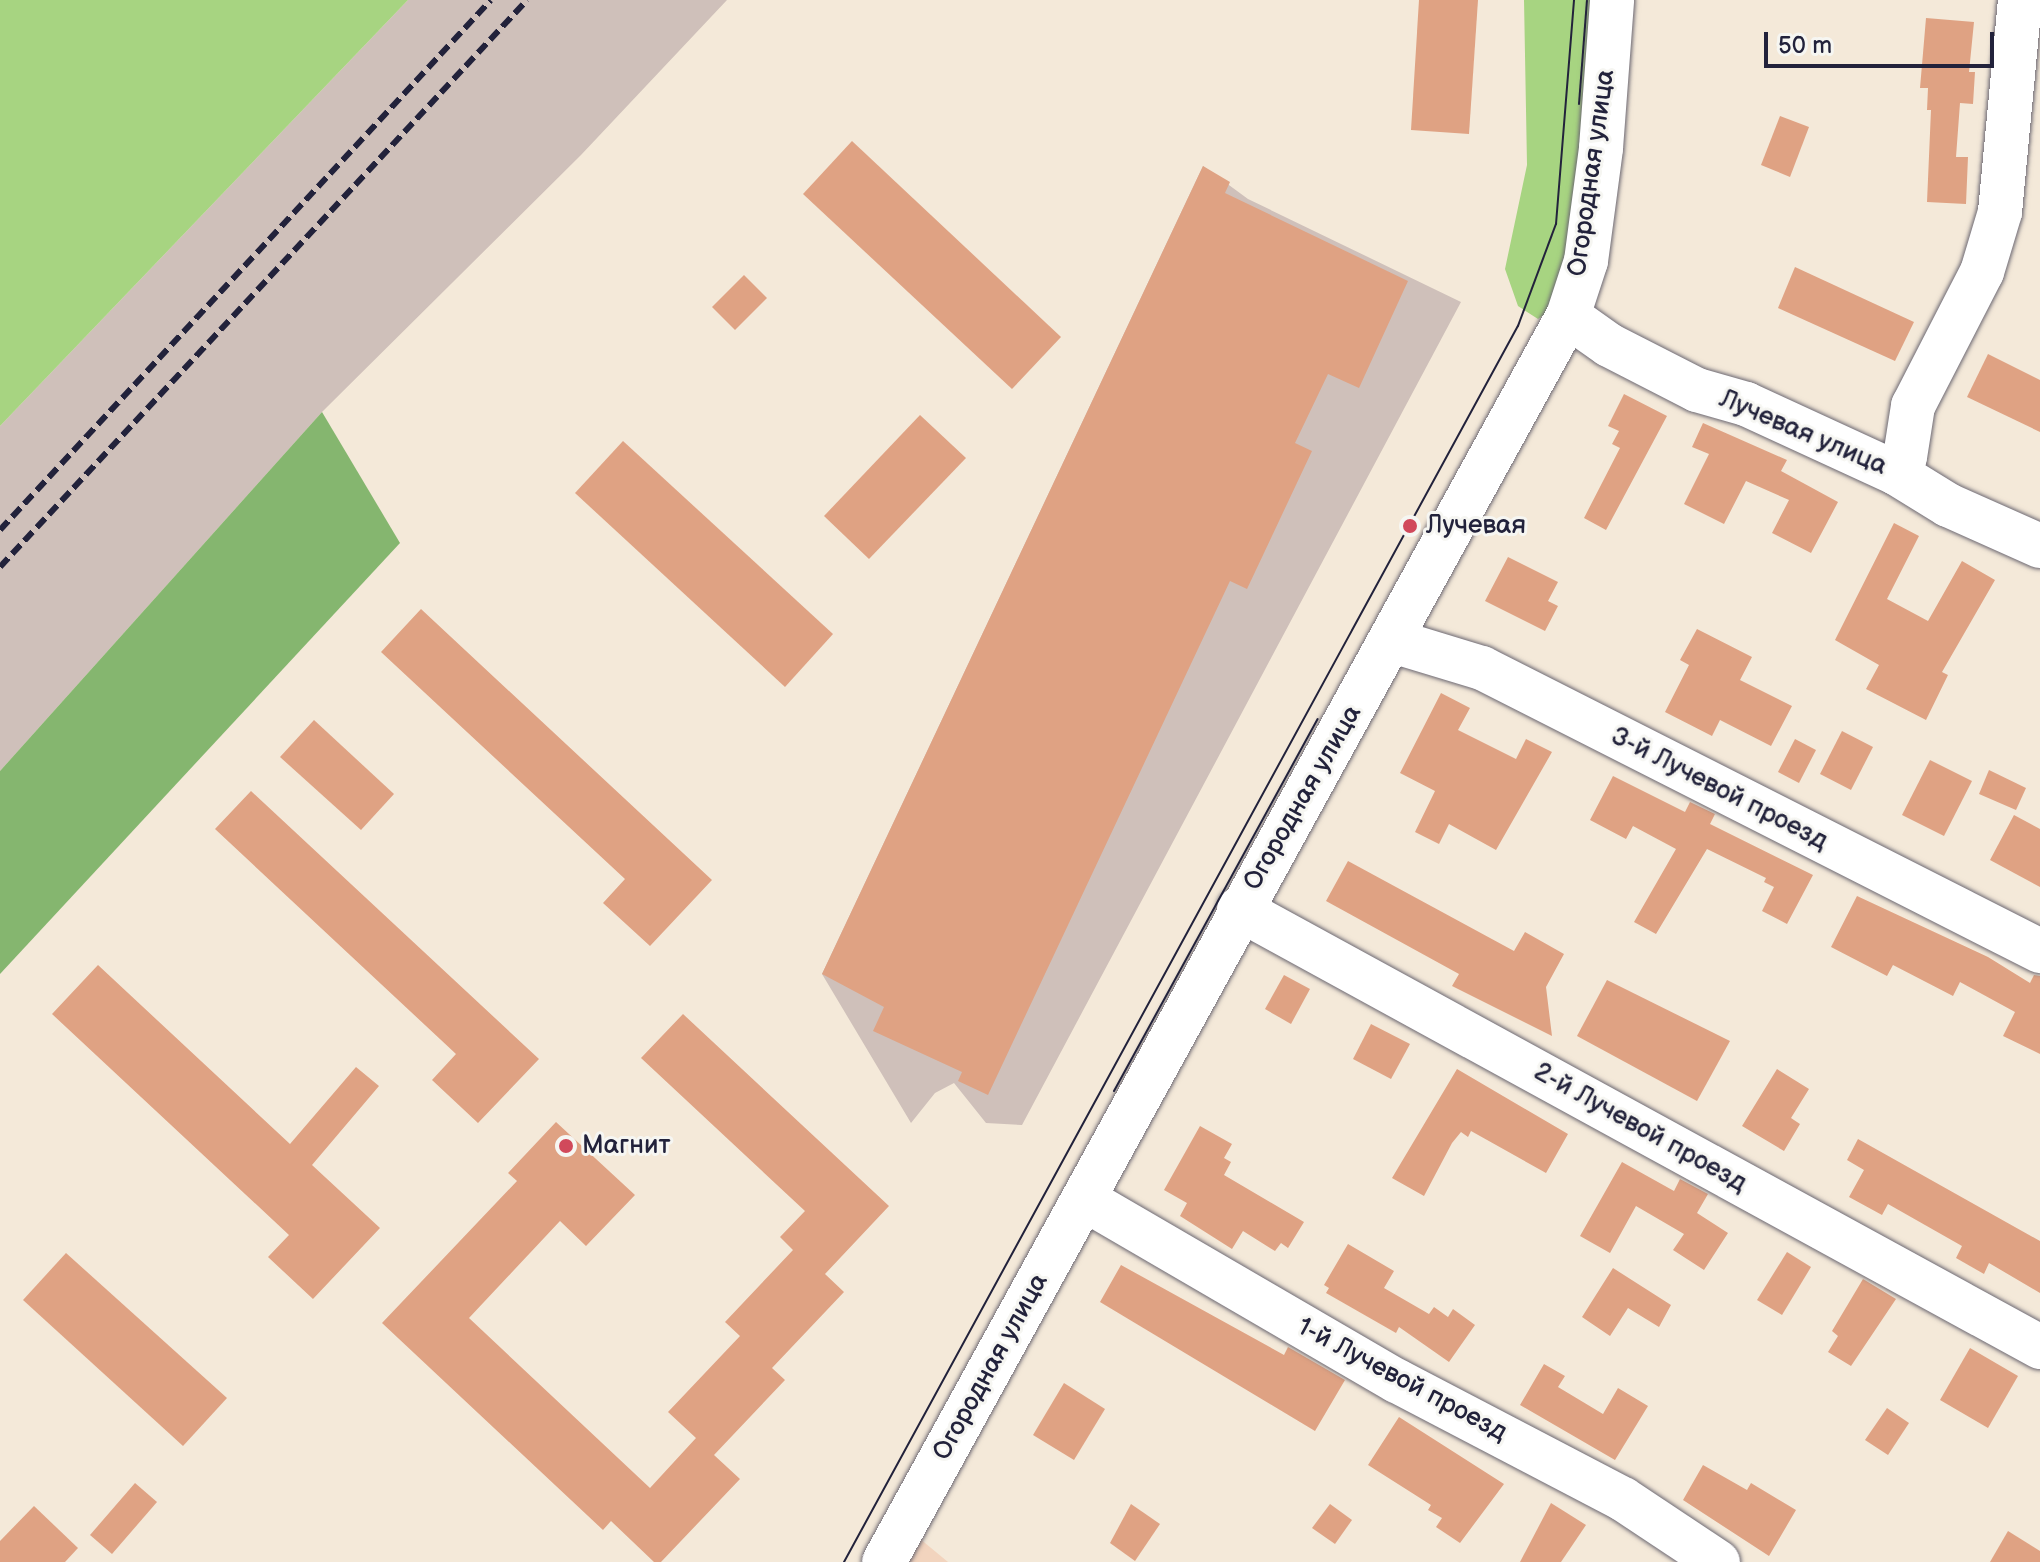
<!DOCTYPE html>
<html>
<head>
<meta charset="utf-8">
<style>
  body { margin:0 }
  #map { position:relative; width:2040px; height:1562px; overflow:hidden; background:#f4e9d9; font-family:"Balsamiq Sans",sans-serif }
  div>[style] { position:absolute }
  .built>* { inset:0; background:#f2d4be }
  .industrial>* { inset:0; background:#cfc0ba }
  .green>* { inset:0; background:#a7d481 }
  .forest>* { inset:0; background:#85b66f }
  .building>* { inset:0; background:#dfa283 }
  .roads { filter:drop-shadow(0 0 2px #6c6872) drop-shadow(0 0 2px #6c6872) }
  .minor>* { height:44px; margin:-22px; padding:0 22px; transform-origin:22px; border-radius:22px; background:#fff }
  .tram>* { height:2px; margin:-1px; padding:0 1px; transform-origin:1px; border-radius:1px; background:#22223b }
  .rail>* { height:6px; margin-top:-3px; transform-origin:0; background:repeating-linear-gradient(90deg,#22223b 0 12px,transparent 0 18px) }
  .dots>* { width:22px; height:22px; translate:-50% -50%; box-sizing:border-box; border:4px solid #f6f6f2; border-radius:50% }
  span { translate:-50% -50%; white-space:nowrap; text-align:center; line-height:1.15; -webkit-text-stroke:6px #f6f6f2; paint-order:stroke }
  .street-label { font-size:26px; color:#22223b }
  .poi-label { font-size:26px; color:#22223b }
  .left { translate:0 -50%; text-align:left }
  .scale { position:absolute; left:1764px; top:32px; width:230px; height:36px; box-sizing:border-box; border:4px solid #22223b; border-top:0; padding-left:10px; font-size:24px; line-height:28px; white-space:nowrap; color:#22223b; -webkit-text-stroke:6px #f6f6f2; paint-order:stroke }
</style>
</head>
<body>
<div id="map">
  <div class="built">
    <div style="clip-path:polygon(919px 1538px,948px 1562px,906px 1562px)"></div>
  </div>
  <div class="industrial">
    <div style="clip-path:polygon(408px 0,727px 0,581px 155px,322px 412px,0 771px,0 426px)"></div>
    <div style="clip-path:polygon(1203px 166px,1248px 199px,1461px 302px,1022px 1125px,986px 1123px,954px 1083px,935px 1093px,911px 1123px,822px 974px)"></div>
  </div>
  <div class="green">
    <div style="clip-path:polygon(0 0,408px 0,0 426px)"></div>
    <div style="clip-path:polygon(1524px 0,1596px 0,1571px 256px,1550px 310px,1538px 319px,1518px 306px,1505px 269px,1527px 165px)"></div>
  </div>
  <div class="forest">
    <div style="clip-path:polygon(322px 412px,400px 543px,0 974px,0 771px)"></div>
  </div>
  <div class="building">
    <div style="clip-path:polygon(1419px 0,1478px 0,1469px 134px,1411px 130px)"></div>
    <div style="clip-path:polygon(1926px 18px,1974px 22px,1969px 72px,1975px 72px,1973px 104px,1960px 103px,1956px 157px,1968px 157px,1966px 204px,1927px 202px,1931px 110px,1927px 110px,1928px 88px,1920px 88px)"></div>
    <div style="clip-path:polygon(1780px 116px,1809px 127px,1790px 177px,1761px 165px)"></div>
    <div style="clip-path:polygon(852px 141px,1061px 337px,1012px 389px,803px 194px)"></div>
    <div style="clip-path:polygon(1203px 166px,1230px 182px,1225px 193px,1408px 281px,1359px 388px,1328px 374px,1295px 443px,1312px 451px,1247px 589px,1230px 581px,988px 1095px,958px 1081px,962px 1072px,873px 1031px,884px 1007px,822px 974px)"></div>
    <div style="clip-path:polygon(1795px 267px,1914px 322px,1895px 361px,1778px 308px)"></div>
    <div style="clip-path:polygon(744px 275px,767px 298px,735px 330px,712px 307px)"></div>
    <div style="clip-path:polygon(1988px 354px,2040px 380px,2040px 432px,1967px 397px)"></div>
    <div style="clip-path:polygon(1624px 394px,1667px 416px,1606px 530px,1584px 518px,1620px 448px,1612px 444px,1619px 431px,1608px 426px)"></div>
    <div style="clip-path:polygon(920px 415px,966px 458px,869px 559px,824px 516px)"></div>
    <div style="clip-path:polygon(1703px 423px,1787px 460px,1781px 471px,1838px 502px,1811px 553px,1772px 533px,1789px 500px,1746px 481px,1724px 524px,1684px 504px,1709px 454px,1692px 447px)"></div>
    <div style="clip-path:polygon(623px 441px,833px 634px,785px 687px,575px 493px)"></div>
    <div style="clip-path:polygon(1894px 523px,1919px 536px,1887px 599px,1928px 621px,1962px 561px,1995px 580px,1942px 672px,1948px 675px,1926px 720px,1866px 689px,1879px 665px,1835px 640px)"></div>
    <div style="clip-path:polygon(1508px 557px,1558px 582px,1548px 601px,1558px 606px,1545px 631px,1485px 601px)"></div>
    <div style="clip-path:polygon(421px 609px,712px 880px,650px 946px,603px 903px,625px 879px,381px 652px)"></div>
    <div style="clip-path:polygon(1697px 629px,1752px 657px,1740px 680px,1792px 706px,1771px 746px,1720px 720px,1712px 736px,1665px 712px,1689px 665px,1680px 660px)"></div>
    <div style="clip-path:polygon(1441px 693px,1470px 708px,1458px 730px,1516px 759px,1526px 739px,1552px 752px,1496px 850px,1449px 824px,1439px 844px,1415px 832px,1435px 791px,1400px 773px)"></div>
    <div style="clip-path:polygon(314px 720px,394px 794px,361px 830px,280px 757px)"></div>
    <div style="clip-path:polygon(1842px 731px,1873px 747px,1851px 790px,1820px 774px)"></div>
    <div style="clip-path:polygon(1795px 739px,1816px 750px,1799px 783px,1778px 772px)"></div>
    <div style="clip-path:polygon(1930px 760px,1972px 781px,1944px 836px,1902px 815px)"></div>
    <div style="clip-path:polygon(1989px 770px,2026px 788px,2016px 810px,1979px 794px)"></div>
    <div style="clip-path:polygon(1613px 776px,1685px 812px,1690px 802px,1715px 814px,1710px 824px,1813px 875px,1787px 924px,1762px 911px,1774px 887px,1764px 882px,1766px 878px,1707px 849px,1656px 934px,1634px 922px,1676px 849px,1633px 826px,1626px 839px,1590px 820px)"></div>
    <div style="clip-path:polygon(251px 791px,539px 1059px,478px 1123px,432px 1080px,456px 1054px,215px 829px)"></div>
    <div style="clip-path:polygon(2014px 815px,2040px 829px,2040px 887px,1990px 860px)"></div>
    <div style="clip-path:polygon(1348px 861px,1514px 951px,1525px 932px,1564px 954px,1546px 987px,1552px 1036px,1452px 986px,1459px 974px,1326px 901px)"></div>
    <div style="clip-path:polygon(1857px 896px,1988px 957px,2030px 983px,2034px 975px,2040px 976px,2040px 1054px,2003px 1036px,2015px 1012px,1960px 982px,1953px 996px,1893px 965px,1887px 976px,1831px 947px)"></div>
    <div style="clip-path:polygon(98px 965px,290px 1144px,356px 1067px,379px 1086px,312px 1165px,380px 1228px,313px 1299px,268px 1257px,289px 1235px,52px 1014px)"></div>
    <div style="clip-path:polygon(1284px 975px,1310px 989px,1291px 1024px,1265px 1009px)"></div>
    <div style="clip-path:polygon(1607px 980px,1730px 1041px,1697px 1101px,1577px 1036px)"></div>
    <div style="clip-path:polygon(683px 1014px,889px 1206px,825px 1274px,844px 1292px,772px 1368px,785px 1380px,714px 1455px,740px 1479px,661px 1562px,654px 1562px,611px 1521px,603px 1530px,382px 1323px,517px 1181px,508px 1173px,556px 1122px,635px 1195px,586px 1246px,560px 1221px,469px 1318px,650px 1488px,696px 1438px,668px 1412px,740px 1336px,725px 1322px,793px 1250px,780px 1237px,805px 1211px,641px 1058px)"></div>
    <div style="clip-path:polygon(1371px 1024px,1410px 1044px,1391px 1079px,1353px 1059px)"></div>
    <div style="clip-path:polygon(1457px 1069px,1568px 1134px,1546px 1173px,1471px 1131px,1468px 1137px,1461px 1132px,1452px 1143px,1424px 1196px,1392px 1178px)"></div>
    <div style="clip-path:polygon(1777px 1069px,1809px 1089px,1791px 1118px,1800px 1124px,1784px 1151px,1742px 1126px)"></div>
    <div style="clip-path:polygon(1200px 1126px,1232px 1144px,1224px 1158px,1231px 1162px,1224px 1175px,1304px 1222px,1288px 1248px,1281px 1243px,1275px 1251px,1243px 1231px,1232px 1249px,1180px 1216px,1187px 1203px,1164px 1190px)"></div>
    <div style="clip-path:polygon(1858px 1139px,2040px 1241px,2040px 1293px,1989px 1263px,1984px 1274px,1956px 1258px,1962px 1246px,1888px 1204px,1882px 1215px,1849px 1197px,1864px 1170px,1847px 1160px)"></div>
    <div style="clip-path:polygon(1622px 1162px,1674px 1191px,1680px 1179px,1708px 1194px,1697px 1213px,1728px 1233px,1704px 1270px,1673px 1250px,1684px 1234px,1636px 1206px,1610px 1253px,1580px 1236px)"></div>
    <div style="clip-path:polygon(1348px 1244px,1394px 1271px,1384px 1288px,1429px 1314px,1434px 1307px,1448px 1317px,1453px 1309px,1475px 1325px,1449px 1362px,1399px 1327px,1396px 1333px,1326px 1293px,1329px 1288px,1324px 1285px)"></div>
    <div style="clip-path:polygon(1787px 1252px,1811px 1267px,1782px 1315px,1757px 1300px)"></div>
    <div style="clip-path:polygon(66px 1253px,227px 1398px,183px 1446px,23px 1300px)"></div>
    <div style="clip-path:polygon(1121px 1265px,1284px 1355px,1288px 1347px,1345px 1380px,1315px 1431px,1100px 1302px)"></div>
    <div style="clip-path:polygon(1613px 1268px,1671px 1305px,1659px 1327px,1628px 1308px,1610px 1336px,1582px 1317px)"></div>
    <div style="clip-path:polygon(1863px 1279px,1896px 1299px,1851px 1366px,1828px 1352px,1838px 1336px,1832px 1331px)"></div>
    <div style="clip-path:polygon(1970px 1348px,2018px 1376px,1988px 1428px,1940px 1400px)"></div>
    <div style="clip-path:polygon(1544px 1364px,1565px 1376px,1558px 1387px,1603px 1414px,1618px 1388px,1648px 1406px,1615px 1460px,1520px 1405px)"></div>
    <div style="clip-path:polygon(1064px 1383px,1105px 1409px,1074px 1460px,1033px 1435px)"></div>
    <div style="clip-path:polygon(1887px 1408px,1909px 1423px,1888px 1455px,1865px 1440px)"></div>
    <div style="clip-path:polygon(1399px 1417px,1504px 1484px,1460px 1543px,1436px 1527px,1442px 1518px,1428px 1510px,1431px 1505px,1368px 1465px)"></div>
    <div style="clip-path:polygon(1703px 1465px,1747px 1490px,1751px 1483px,1796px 1510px,1769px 1556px,1683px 1500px)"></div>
    <div style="clip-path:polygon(135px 1483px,157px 1502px,112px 1554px,90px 1535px)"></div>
    <div style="clip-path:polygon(1551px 1503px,1586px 1525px,1561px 1562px,1520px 1562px)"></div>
    <div style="clip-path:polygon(1131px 1504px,1160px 1524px,1135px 1561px,1110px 1543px)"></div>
    <div style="clip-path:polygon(1330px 1504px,1352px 1520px,1335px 1544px,1312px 1528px)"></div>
    <div style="clip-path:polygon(34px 1506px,78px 1548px,65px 1562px,0 1562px,0 1541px)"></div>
    <div style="clip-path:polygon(2008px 1531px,2040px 1551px,2040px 1562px,1990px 1562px)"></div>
  </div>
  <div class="roads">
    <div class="minor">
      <div style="left:1568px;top:316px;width:50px;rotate:35.3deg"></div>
      <div style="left:1609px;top:345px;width:99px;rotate:27.1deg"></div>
      <div style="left:1697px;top:390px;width:51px;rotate:15.9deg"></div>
      <div style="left:1746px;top:404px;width:165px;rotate:24.7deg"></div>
      <div style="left:1896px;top:473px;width:61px;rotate:31.6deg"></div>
      <div style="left:1948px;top:505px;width:101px;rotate:24deg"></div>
      <div style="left:1896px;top:473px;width:18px;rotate:-61deg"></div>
      <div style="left:1905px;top:457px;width:52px;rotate:-81.1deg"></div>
      <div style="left:1913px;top:406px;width:151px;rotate:-62.8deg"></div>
      <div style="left:1982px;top:272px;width:63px;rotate:-73.3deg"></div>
      <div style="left:2000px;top:212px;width:213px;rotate:-84.6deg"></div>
      <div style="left:1393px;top:641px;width:93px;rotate:16.9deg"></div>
      <div style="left:1482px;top:668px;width:626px;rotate:26.89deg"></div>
      <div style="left:1239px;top:909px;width:913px;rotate:28.67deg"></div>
      <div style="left:1084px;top:1199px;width:362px;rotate:30.2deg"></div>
      <div style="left:1397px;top:1381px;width:255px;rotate:27.6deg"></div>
      <div style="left:1623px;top:1499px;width:114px;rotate:33.6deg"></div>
      <div style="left:884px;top:1562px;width:1421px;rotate:-61.24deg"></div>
      <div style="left:1568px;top:316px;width:58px;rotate:-71.9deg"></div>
      <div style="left:1586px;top:261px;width:114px;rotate:-82.4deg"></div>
      <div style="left:1601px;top:148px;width:148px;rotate:-85.7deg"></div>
    </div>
  </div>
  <div class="tram">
    <div style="left:1579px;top:104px;width:104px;rotate:-85.6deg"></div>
    <div style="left:1114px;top:1091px;width:424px;rotate:-61.3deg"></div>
    <div style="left:844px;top:1562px;width:1408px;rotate:-61.4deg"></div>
    <div style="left:1518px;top:326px;width:109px;rotate:-69.6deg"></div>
    <div style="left:1556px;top:224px;width:225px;rotate:-85.4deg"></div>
  </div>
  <div class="rail">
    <div style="left:0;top:530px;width:722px;rotate:-47.19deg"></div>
    <div style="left:0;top:567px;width:774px;rotate:-47.09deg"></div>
  </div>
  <div class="dots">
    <div style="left:1410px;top:526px;background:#d1495b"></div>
    <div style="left:566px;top:1146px;background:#d1495b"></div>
  </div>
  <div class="street-label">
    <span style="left:1592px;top:173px;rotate:-82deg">Огородная улица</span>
    <span style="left:1803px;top:433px;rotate:23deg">Лучевая улица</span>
    <span style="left:1719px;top:789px;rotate:27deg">3-й Лучевой проезд</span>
    <span style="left:1303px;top:798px;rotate:-60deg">Огородная улица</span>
    <span style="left:1640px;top:1128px;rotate:29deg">2-й Лучевой проезд</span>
    <span style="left:991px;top:1367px;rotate:-61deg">Огородная улица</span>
    <span style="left:1402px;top:1380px;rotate:28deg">1-й Лучевой проезд</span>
  </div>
  <div class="poi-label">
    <span class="left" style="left:1426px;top:526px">Лучевая</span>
    <span class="left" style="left:582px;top:1146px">Магнит</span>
  </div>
  <div class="scale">50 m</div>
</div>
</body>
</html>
